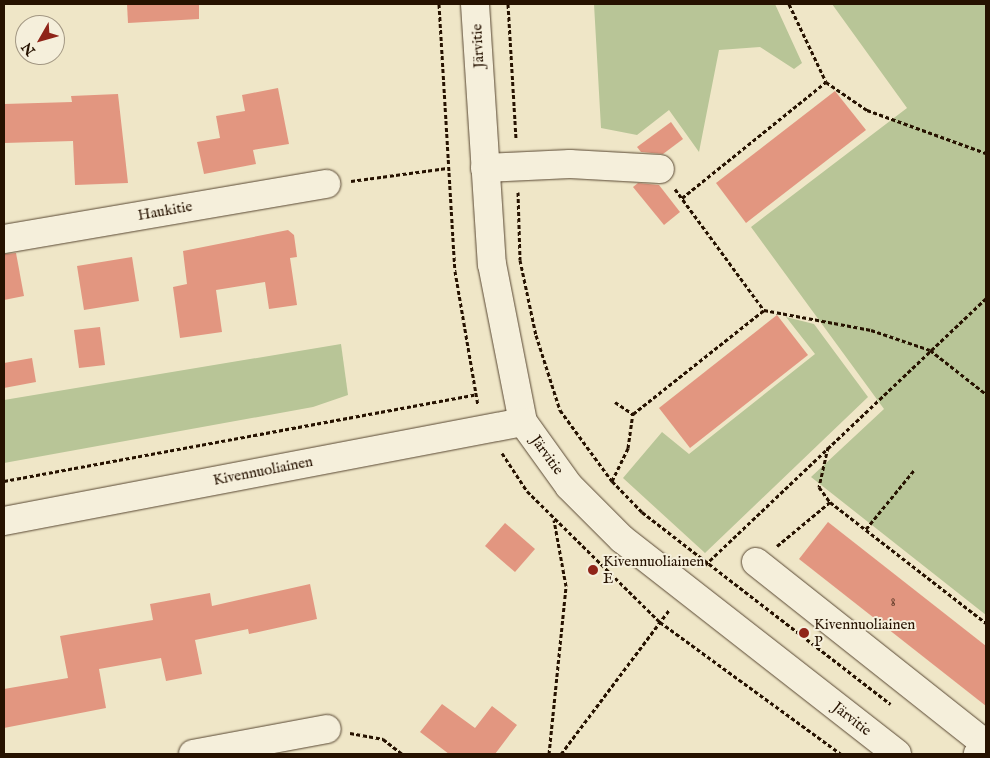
<!DOCTYPE html>
<html>
<head>
<meta charset="utf-8">
<style>
  body { margin:0 }
  #map { position:relative; width:990px; height:758px; overflow:hidden; background:#efe6c7; font-family:"IM FELL English",serif }
  div>[style] { position:absolute }
  .green>* { inset:0; background:#b8c597 }
  .building>* { inset:0; background:#e29680 }
  .path>* { height:3px; margin-top:-1.5px; transform-origin:0; background:repeating-linear-gradient(90deg,#261200 0 4px,transparent 0 6.5px) }
  .roads { filter:drop-shadow(0 0 1px #584732) drop-shadow(0 0 1px #584732) }
  .minor>* { height:28px; margin:-14px; padding:0 14px; transform-origin:14px; border-radius:14px; background:#f5efdb }
  .dots>* { width:14px; height:14px; translate:-50% -50%; box-sizing:border-box; border:2px solid #f5efdb; border-radius:50% }
  span { translate:-50% -50%; white-space:nowrap; text-align:center; line-height:1.15; -webkit-text-stroke:4px #f5efdb; paint-order:stroke }
  .number-label { font-size:12px; color:#553320 }
  .number-label span { -webkit-text-stroke-width:0 }
  .street-label { font-size:15px; color:#261200 }
  .poi-label { font-size:15px; color:#261200 }
  .left { translate:0 -50%; text-align:left }
  .frame { position:absolute; inset:0; border:5px solid #261200; pointer-events:none }
  .north { position:absolute; left:15px; top:15px; width:50px; height:50px; box-sizing:border-box; background:#f5efdb; border:1px solid #a29783; border-radius:50%; rotate:232deg; font-size:14px; font-weight:700; line-height:20px; text-align:center; color:#261200 }
  .north::after { content:''; display:block; margin:auto; width:18px; height:22px; background:#8f2418; clip-path:polygon(50% 0,100% 100%,50% 72%,0 100%) }
</style>
</head>
<body>
<div id="map">
  <div class="green">
    <div style="clip-path:polygon(594px 4px,775px 4px,802px 63px,794px 69px,760px 47px,719px 50px,699px 152px,669px 110px,637px 135px,601px 128px)"></div>
    <div style="clip-path:polygon(832px 4px,986px 4px,986px 615px,811px 477px,884px 409px,751px 227px,907px 108px)"></div>
    <div style="clip-path:polygon(786px 317px,814px 324px,868px 397px,705px 553px,623px 478px,662px 432px,689px 454px,815px 354px)"></div>
    <div style="clip-path:polygon(341px 344px,348px 395px,313px 407px,4px 463px,4px 400px)"></div>
  </div>
  <div class="building">
    <div style="clip-path:polygon(127px 4px,199px 4px,199px 19px,128px 23px)"></div>
    <div style="clip-path:polygon(278px 88px,289px 144px,253px 150px,256px 164px,204px 174px,197px 142px,220px 138px,216px 116px,245px 111px,242px 95px)"></div>
    <div style="clip-path:polygon(835px 91px,866px 130px,746px 223px,716px 183px)"></div>
    <div style="clip-path:polygon(118px 94px,128px 183px,75px 185px,73px 141px,4px 143px,4px 104px,72px 102px,71px 96px)"></div>
    <div style="clip-path:polygon(671px 122px,683px 139px,663px 154px,641px 152px,637px 147px)"></div>
    <div style="clip-path:polygon(638px 183px,659px 185px,680px 212px,664px 225px,633px 187px)"></div>
    <div style="clip-path:polygon(288px 230px,294px 235px,297px 257px,290px 258px,297px 305px,269px 309px,265px 282px,216px 290px,222px 332px,180px 338px,173px 287px,187px 284px,183px 251px)"></div>
    <div style="clip-path:polygon(16px 253px,24px 296px,4px 300px,4px 254px)"></div>
    <div style="clip-path:polygon(132px 257px,139px 301px,84px 310px,77px 266px)"></div>
    <div style="clip-path:polygon(777px 315px,808px 355px,690px 448px,659px 408px)"></div>
    <div style="clip-path:polygon(100px 327px,105px 365px,79px 368px,74px 330px)"></div>
    <div style="clip-path:polygon(32px 358px,36px 382px,4px 388px,4px 363px)"></div>
    <div style="clip-path:polygon(828px 522px,986px 646px,986px 706px,799px 559px)"></div>
    <div style="clip-path:polygon(505px 523px,535px 549px,515px 572px,485px 546px)"></div>
    <div style="clip-path:polygon(310px 584px,317px 619px,249px 634px,248px 629px,195px 640px,202px 674px,166px 681px,161px 658px,99px 669px,106px 708px,4px 728px,4px 689px,68px 678px,60px 636px,153px 620px,150px 604px,210px 593px,212px 606px)"></div>
    <div style="clip-path:polygon(442px 704px,475px 728px,492px 706px,517px 725px,495px 754px,449px 754px,420px 732px)"></div>
  </div>
  <div class="path">
    <div style="left:439px;top:4px;width:267px;rotate:86.6deg"></div>
    <div style="left:455px;top:271px;width:136px;rotate:80.3deg"></div>
    <div style="left:508px;top:4px;width:136px;rotate:86.6deg"></div>
    <div style="left:789px;top:4px;width:86px;rotate:64.6deg"></div>
    <div style="left:351px;top:181px;width:97px;rotate:-7.7deg"></div>
    <div style="left:675px;top:189px;width:150px;rotate:53.7deg"></div>
    <div style="left:518px;top:192px;width:68px;rotate:88.3deg"></div>
    <div style="left:520px;top:260px;width:77px;rotate:78deg"></div>
    <div style="left:536px;top:335px;width:79px;rotate:72.3deg"></div>
    <div style="left:560px;top:410px;width:88px;rotate:53.8deg"></div>
    <div style="left:612px;top:481px;width:43px;rotate:45.9deg"></div>
    <div style="left:642px;top:512px;width:314px;rotate:37.7deg"></div>
    <div style="left:682px;top:198px;width:185px;rotate:-38.9deg"></div>
    <div style="left:826px;top:82px;width:50px;rotate:34.3deg"></div>
    <div style="left:867px;top:110px;width:127px;rotate:19.9deg"></div>
    <div style="left:615px;top:402px;width:22px;rotate:34deg"></div>
    <div style="left:828px;top:447px;width:41px;rotate:102.7deg"></div>
    <div style="left:819px;top:487px;width:19px;rotate:54deg"></div>
    <div style="left:502px;top:453px;width:45px;rotate:56.7deg"></div>
    <div style="left:527px;top:491px;width:187px;rotate:44.6deg"></div>
    <div style="left:660px;top:622px;width:224px;rotate:36.1deg"></div>
    <div style="left:4px;top:481px;width:478px;rotate:-10.4deg"></div>
    <div style="left:612px;top:481px;width:37px;rotate:-64deg"></div>
    <div style="left:628px;top:448px;width:34px;rotate:-82deg"></div>
    <div style="left:633px;top:414px;width:167px;rotate:-38.4deg"></div>
    <div style="left:764px;top:310px;width:109px;rotate:10.6deg"></div>
    <div style="left:871px;top:330px;width:62px;rotate:18.7deg"></div>
    <div style="left:930px;top:350px;width:71px;rotate:38.2deg"></div>
    <div style="left:866px;top:529px;width:77px;rotate:-50.8deg"></div>
    <div style="left:777px;top:546px;width:69px;rotate:-39.7deg"></div>
    <div style="left:830px;top:502px;width:197px;rotate:37.8deg"></div>
    <div style="left:705px;top:565px;width:388px;rotate:-43.5deg"></div>
    <div style="left:350px;top:733px;width:34px;rotate:10deg"></div>
    <div style="left:383px;top:739px;width:24px;rotate:38deg"></div>
    <div style="left:549px;top:754px;width:169px;rotate:-84.2deg"></div>
    <div style="left:566px;top:586px;width:67px;rotate:-100.3deg"></div>
    <div style="left:561px;top:754px;width:181px;rotate:-53.1deg"></div>
  </div>
  <div class="roads">
    <div class="minor">
      <div style="left:475px;top:4px;width:261px;rotate:86.3deg"></div>
      <div style="left:492px;top:264px;width:161px;rotate:78.9deg"></div>
      <div style="left:523px;top:422px;width:79px;rotate:54.3deg"></div>
      <div style="left:569px;top:486px;width:75px;rotate:45deg"></div>
      <div style="left:622px;top:539px;width:349px;rotate:38deg"></div>
      <div style="left:485px;top:168px;width:85px;rotate:-2.7deg"></div>
      <div style="left:570px;top:164px;width:90px;rotate:3.2deg"></div>
      <div style="left:4px;top:239px;width:327px;rotate:-9.7deg"></div>
      <div style="left:4px;top:521px;width:528px;rotate:-10.8deg"></div>
      <div style="left:756px;top:562px;width:293px;rotate:38.4deg"></div>
      <div style="left:986px;top:744px;width:13px;rotate:129deg"></div>
      <div style="left:193px;top:754px;width:136px;rotate:-10.6deg"></div>
    </div>
  </div>
  <div class="dots">
    <div style="left:593px;top:570px;background:#8f2418"></div>
    <div style="left:804px;top:633px;background:#8f2418"></div>
  </div>
  <div class="number-label">
    <span style="left:893px;top:603px">8</span>
  </div>
  <div class="street-label">
    <span style="left:478px;top:46px;rotate:-93deg">Järvitie</span>
    <span style="left:165px;top:211px;rotate:-10deg">Haukitie</span>
    <span style="left:547px;top:455px;rotate:54deg">Järvitie</span>
    <span style="left:263px;top:471px;rotate:-11deg">Kivennuoliainen</span>
    <span style="left:852px;top:719px;rotate:38deg">Järvitie</span>
  </div>
  <div class="poi-label">
    <span class="left" style="left:603px;top:570px">Kivennuoliainen<br>E</span>
    <span class="left" style="left:814px;top:633px">Kivennuoliainen<br>P</span>
  </div>
  <div class="frame"></div>
  <div class="north">N</div>
</div>
</body>
</html>
